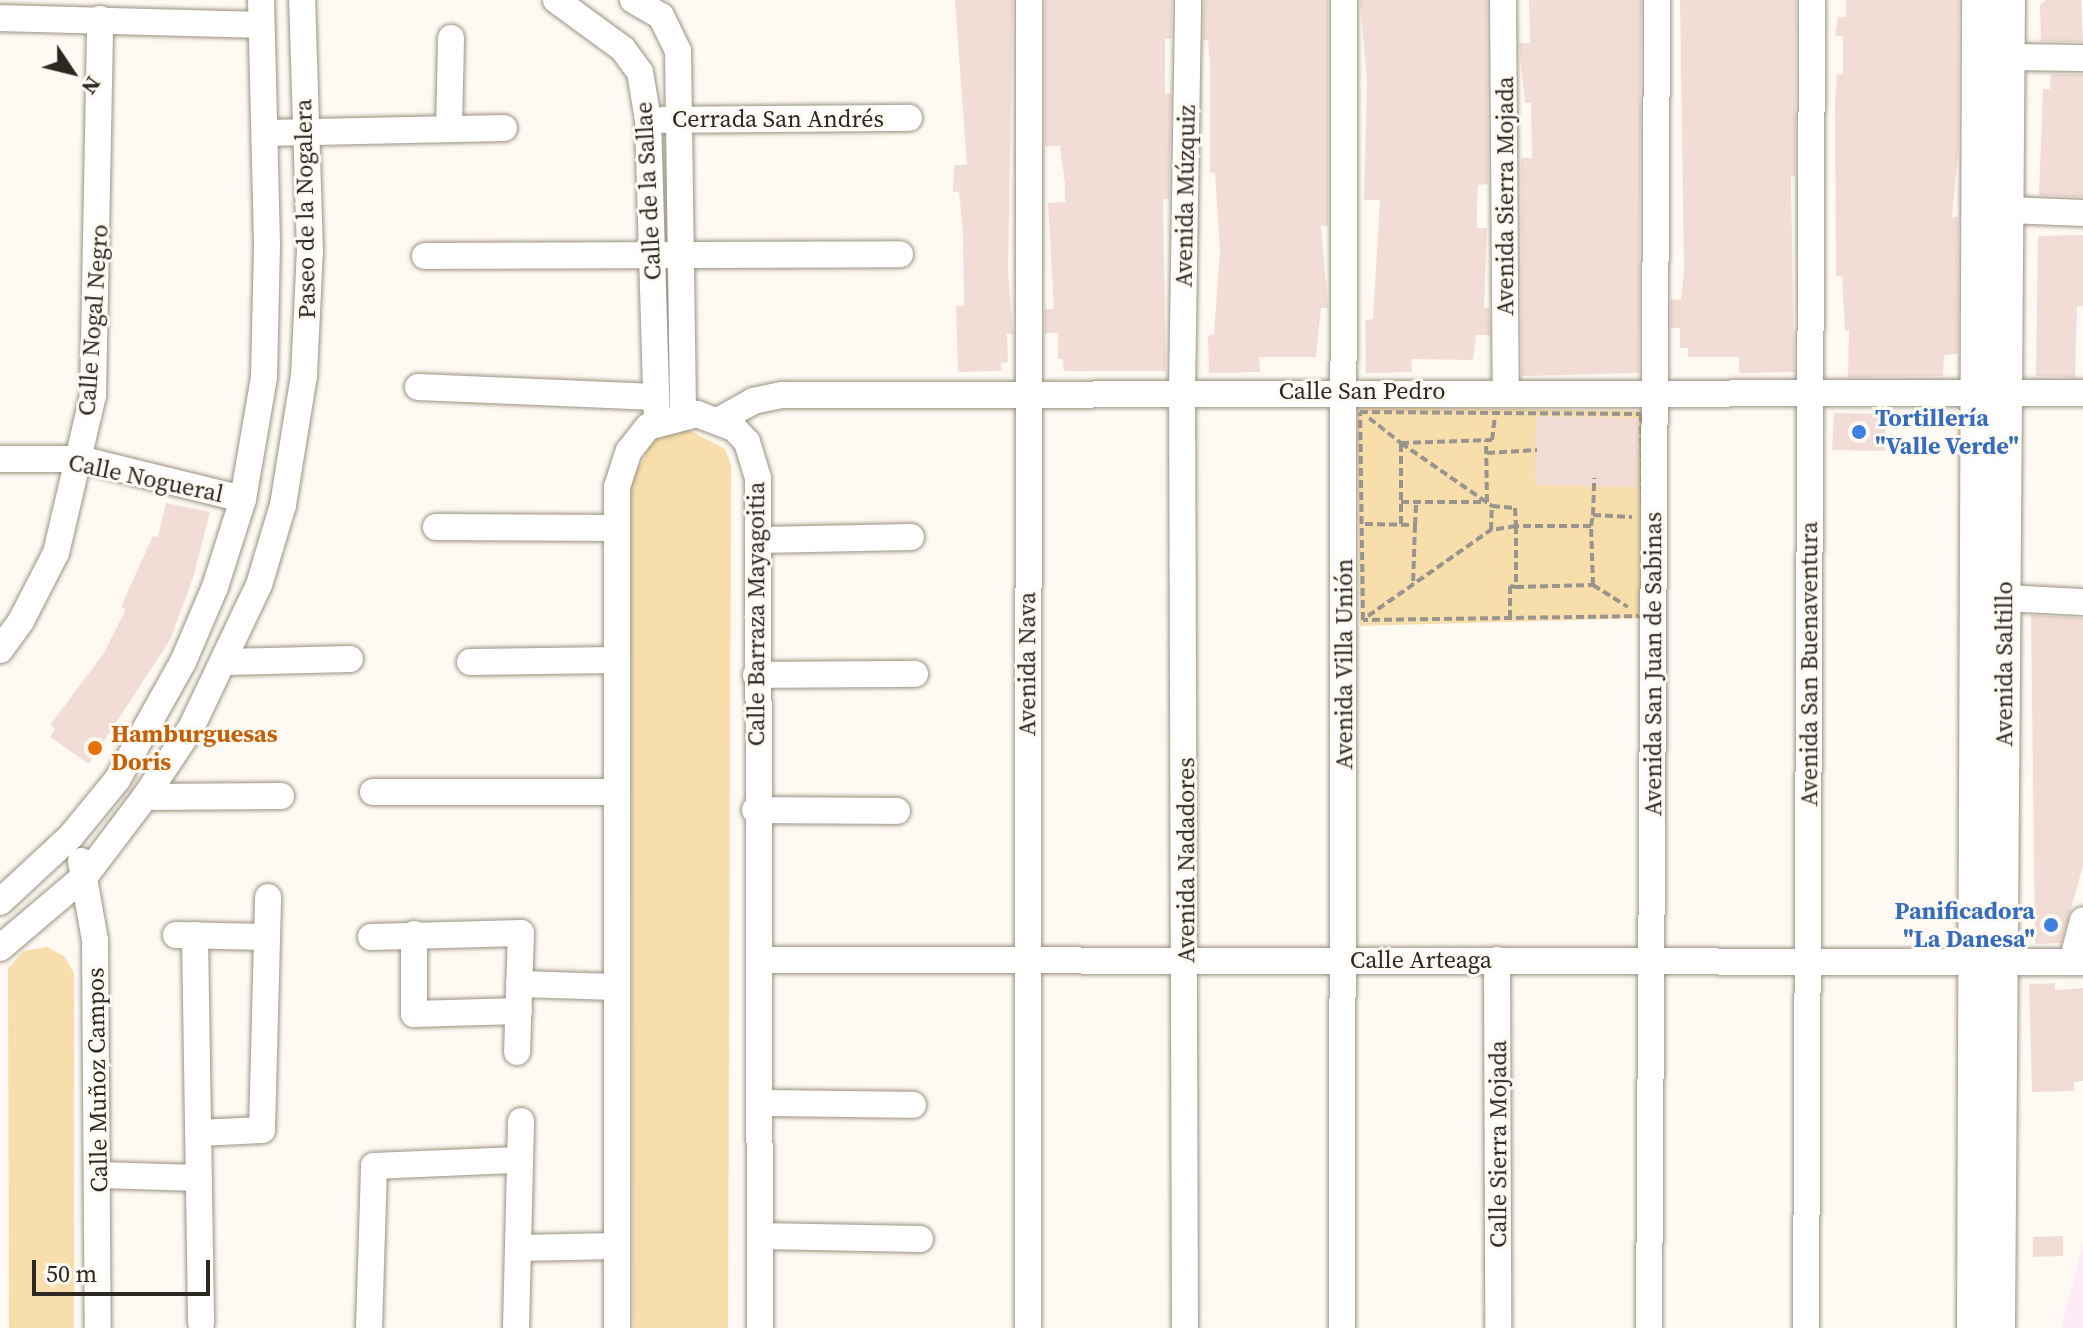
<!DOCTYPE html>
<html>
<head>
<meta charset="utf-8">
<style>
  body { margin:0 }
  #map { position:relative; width:2083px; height:1328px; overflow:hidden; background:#fefaf3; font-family:"Source Serif 4",serif }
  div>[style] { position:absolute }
  .education>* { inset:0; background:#fcebf6 }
  .green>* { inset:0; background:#f8deab }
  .building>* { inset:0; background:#f2dcd6 }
  .path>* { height:4px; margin-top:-2px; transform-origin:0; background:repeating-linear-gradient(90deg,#99958e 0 8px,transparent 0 12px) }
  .roads { filter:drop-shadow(0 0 2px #9a9281) drop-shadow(0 0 2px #9a9281) }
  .minor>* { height:26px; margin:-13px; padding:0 13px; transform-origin:13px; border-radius:13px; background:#fff }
  .tertiary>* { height:32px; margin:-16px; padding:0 16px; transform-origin:16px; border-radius:16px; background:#fff }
  .dots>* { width:22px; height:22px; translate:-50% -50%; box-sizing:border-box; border:4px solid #fefaf3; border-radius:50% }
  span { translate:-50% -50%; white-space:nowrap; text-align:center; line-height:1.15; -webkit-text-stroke:6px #fefaf3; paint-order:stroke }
  .street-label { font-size:24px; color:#2b2721 }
  .shop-label { font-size:24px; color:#366cbe; font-weight:700 }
  .left { translate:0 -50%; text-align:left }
  .right { translate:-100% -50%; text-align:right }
  .food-label { font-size:24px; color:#c56008; font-weight:700 }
  .north { position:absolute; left:32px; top:32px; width:80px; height:80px; -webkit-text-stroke:6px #fefaf3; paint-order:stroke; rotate:125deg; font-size:22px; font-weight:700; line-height:32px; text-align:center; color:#2b2721 }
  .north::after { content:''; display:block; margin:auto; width:28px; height:36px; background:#2b2721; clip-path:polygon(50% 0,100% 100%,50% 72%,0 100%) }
  .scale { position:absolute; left:32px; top:1260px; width:178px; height:36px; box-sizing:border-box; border:4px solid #2b2721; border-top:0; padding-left:10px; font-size:24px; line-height:28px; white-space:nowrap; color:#2b2721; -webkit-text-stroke:6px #fefaf3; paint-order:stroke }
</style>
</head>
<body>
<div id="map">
  <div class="education">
    <div style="clip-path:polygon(2083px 1244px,2083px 1328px,2061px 1328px)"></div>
  </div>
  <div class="green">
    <div style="clip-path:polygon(1357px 407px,1645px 411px,1645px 618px,1360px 626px)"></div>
    <div style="clip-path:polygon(687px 429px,725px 449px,731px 465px,728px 1328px,633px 1328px,631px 482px,654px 438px)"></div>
    <div style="clip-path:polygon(47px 947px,64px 956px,74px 973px,74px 1328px,9px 1328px,8px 968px,24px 951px)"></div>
  </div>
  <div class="building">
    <div style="clip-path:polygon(955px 0,1013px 0,1008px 271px,1013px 334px,1007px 334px,1008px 362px,1001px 363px,1002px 371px,958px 372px,956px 306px,964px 306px,963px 232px,959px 192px,953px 192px,954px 165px,967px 165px)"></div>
    <div style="clip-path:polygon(1045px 0,1172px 0,1171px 39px,1165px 39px,1165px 94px,1171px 94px,1169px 199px,1163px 199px,1166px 371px,1064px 371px,1063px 359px,1058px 359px,1058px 333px,1045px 333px,1045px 309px,1054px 309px,1048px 203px,1065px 202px,1065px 184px,1060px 146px,1045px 146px)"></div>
    <div style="clip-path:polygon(1204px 0,1328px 0,1328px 226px,1321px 226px,1328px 308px,1321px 308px,1316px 357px,1259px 357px,1260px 372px,1209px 373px,1208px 336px,1214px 334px,1220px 251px,1215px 173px,1210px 172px,1210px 66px,1208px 40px,1203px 40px)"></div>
    <div style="clip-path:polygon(1360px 0,1487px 0,1488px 184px,1478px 185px,1477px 207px,1477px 228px,1487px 228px,1484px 308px,1489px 308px,1490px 335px,1476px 335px,1473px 360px,1411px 359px,1412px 372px,1366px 373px,1365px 320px,1373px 319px,1380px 200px,1364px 200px,1367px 81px)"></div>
    <div style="clip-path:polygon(1529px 0,1641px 0,1639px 373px,1522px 376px,1521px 158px,1532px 158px,1531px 103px,1525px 103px,1519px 43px,1530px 43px)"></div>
    <div style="clip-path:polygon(1680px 0,1796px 0,1795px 177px,1791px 176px,1794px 372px,1739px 373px,1739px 357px,1688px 357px,1688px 348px,1680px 348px,1680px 328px,1671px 328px,1671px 299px,1681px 300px,1684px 271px)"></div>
    <div style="clip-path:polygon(1846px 0,1959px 0,1958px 152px,1952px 217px,1958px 217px,1958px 354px,1944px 355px,1943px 376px,1848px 377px,1849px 330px,1845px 330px,1842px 276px,1836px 276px,1835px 104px,1837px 74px,1843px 74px,1843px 36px,1835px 36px,1838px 17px,1846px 17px)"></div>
    <div style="clip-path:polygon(2046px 0,2081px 0,2083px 42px,2041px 41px,2040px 5px)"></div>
    <div style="clip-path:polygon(2051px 74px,2083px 74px,2083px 197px,2039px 195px,2043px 89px,2050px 89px)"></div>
    <div style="clip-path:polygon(2083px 235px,2083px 306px,2077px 306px,2075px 377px,2036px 376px,2038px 236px)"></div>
    <div style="clip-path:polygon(1834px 413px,1886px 414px,1885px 451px,1832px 450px)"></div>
    <div style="clip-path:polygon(1536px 416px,1638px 418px,1637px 487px,1535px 485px)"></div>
    <div style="clip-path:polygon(166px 503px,210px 512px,193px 578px,170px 640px,89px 764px,50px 737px,55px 729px,50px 725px,104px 653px,126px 609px,121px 607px,142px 560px,153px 536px,158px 537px)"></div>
    <div style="clip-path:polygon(2031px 615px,2083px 618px,2083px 866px,2061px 943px,2035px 944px)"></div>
    <div style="clip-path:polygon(2055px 983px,2055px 990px,2083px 988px,2083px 1081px,2074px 1082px,2074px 1091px,2032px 1092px,2029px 984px)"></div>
    <div style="clip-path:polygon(2063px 1236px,2063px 1256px,2033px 1257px,2033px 1237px)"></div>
  </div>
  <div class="path">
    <div style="left:1360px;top:412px;width:281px;rotate:0.4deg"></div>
    <div style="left:1641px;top:414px;width:202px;rotate:89.1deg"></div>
    <div style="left:1644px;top:616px;width:281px;rotate:179.2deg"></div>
    <div style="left:1363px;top:620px;width:208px;rotate:-90.8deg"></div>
    <div style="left:1369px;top:418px;width:41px;rotate:38deg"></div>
    <div style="left:1401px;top:443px;width:91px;rotate:-1.9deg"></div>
    <div style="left:1492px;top:440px;width:23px;rotate:-83deg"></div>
    <div style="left:1487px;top:453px;width:50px;rotate:-3.4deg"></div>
    <div style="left:1401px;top:502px;width:86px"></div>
    <div style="left:1487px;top:502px;width:62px;rotate:-90.9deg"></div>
    <div style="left:1593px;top:515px;width:37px;rotate:-88deg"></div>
    <div style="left:1365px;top:524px;width:50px;rotate:1.1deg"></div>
    <div style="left:1415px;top:525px;width:59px;rotate:91.9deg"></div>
    <div style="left:1401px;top:524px;width:81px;rotate:-90deg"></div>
    <div style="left:1401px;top:443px;width:111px;rotate:34.7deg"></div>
    <div style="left:1415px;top:525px;width:22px;rotate:-87deg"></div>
    <div style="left:1591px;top:526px;width:11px;rotate:-80deg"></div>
    <div style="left:1593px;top:515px;width:39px;rotate:3deg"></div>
    <div style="left:1593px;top:585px;width:59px;rotate:-91.9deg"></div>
    <div style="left:1591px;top:526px;width:75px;rotate:180deg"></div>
    <div style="left:1516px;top:526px;width:61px;rotate:90deg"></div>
    <div style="left:1516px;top:587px;width:77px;rotate:-1.5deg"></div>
    <div style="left:1593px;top:585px;width:41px;rotate:32.2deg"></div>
    <div style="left:1368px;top:616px;width:150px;rotate:-35deg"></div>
    <div style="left:1491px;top:530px;width:24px;rotate:-88deg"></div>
    <div style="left:1492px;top:506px;width:23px;rotate:5deg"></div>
    <div style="left:1515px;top:508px;width:18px;rotate:87deg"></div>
    <div style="left:1516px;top:526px;width:25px;rotate:171deg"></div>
    <div style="left:1510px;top:618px;width:32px;rotate:-90deg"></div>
    <div style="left:1510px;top:586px;width:6px;rotate:9deg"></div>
  </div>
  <div class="roads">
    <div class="minor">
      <div style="left:556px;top:0;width:83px;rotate:36.2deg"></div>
      <div style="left:623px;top:49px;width:29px;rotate:54deg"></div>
      <div style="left:640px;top:72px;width:49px;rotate:80.5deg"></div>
      <div style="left:648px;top:120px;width:303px;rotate:88.3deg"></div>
      <div style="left:633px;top:0;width:32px;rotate:30deg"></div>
      <div style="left:661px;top:16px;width:39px;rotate:64deg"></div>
      <div style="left:678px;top:51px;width:363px;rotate:89.2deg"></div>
      <div style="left:1503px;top:0;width:391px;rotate:89.6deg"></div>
      <div style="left:0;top:18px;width:260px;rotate:1.5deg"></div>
      <div style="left:2009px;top:57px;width:74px;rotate:0.8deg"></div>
      <div style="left:663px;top:120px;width:246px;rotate:-0.5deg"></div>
      <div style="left:449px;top:128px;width:90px;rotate:-88.7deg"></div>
      <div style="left:266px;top:133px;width:238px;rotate:-1.2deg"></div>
      <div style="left:2008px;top:210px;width:75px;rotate:2.3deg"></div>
      <div style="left:425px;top:256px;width:475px;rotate:-0.2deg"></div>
      <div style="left:418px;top:387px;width:238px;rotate:2.4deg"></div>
      <div style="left:721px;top:419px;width:37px;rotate:-29deg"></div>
      <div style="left:753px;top:401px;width:30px;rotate:-12deg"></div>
      <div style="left:782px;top:395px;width:1301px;rotate:-0.09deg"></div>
      <div style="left:0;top:459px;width:80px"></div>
      <div style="left:80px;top:459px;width:168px;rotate:13.8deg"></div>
      <div style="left:436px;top:527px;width:179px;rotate:0.3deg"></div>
      <div style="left:759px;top:540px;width:152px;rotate:-1.1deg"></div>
      <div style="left:2004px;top:598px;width:79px;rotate:2.9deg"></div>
      <div style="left:0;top:650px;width:36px;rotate:-54deg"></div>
      <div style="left:21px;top:621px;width:76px;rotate:-62.8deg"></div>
      <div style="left:56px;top:553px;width:162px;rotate:-76.8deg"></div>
      <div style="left:93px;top:395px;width:376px;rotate:-88.9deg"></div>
      <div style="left:227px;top:662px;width:123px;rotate:-1.4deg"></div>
      <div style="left:470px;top:662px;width:146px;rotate:-0.8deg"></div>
      <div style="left:756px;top:675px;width:159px;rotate:-0.4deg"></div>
      <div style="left:373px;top:792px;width:243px"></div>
      <div style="left:145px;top:797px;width:136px;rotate:-0.4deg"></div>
      <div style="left:755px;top:810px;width:142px;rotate:0.4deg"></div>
      <div style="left:81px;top:861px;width:80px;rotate:80deg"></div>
      <div style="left:95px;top:940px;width:388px;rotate:89.6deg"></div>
      <div style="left:0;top:902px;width:97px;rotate:-42.9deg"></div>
      <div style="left:71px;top:836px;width:72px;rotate:-50.6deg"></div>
      <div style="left:117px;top:780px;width:135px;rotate:-60.8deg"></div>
      <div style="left:183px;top:662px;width:82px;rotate:-66.9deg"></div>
      <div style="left:215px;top:587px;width:92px;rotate:-72.3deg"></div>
      <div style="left:243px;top:499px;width:124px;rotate:-80.2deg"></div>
      <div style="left:264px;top:377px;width:133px;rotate:-88.7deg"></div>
      <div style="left:267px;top:244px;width:244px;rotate:-91.4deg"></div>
      <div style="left:414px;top:934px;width:80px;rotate:90deg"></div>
      <div style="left:414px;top:1014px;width:105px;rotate:-1.6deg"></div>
      <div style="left:176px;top:935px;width:90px;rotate:1.3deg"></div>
      <div style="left:195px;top:935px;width:388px;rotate:89.1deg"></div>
      <div style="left:371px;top:937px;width:150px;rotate:-1.5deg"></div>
      <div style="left:521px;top:933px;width:119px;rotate:91.9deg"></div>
      <div style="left:0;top:948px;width:113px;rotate:-40.3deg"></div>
      <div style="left:86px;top:875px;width:98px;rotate:-52.9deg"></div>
      <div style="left:145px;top:797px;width:83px;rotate:-56.3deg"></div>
      <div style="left:191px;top:728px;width:158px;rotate:-64.6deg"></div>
      <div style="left:259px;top:585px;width:84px;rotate:-73.3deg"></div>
      <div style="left:283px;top:505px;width:131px;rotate:-80.8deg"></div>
      <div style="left:304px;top:376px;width:125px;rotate:-87.3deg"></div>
      <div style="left:310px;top:251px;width:251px;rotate:-91.8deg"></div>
      <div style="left:760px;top:960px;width:1323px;rotate:0.09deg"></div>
      <div style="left:1497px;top:960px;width:368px;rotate:89.8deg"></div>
      <div style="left:2072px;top:962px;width:43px;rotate:-75.3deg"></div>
      <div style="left:519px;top:984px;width:98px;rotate:1.8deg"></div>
      <div style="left:759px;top:1103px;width:154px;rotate:0.7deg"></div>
      <div style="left:199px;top:1133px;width:63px;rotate:-2.7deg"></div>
      <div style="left:262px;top:1130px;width:233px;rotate:-88.5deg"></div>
      <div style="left:100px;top:1175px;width:99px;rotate:1.7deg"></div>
      <div style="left:760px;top:1236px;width:160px;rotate:1.1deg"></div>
      <div style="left:518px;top:1248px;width:99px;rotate:-1.2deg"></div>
      <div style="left:369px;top:1328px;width:162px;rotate:-88.2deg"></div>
      <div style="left:374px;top:1166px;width:145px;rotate:-2.4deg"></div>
      <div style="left:516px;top:1328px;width:207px;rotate:-88.6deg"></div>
      <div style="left:617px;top:1328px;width:841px;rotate:-90deg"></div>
      <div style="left:617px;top:487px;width:38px;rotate:-72deg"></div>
      <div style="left:629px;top:451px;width:31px;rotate:-52deg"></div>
      <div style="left:648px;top:427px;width:51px;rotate:-14.9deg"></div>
      <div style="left:697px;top:414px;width:40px;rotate:21deg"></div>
      <div style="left:734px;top:428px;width:19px;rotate:47deg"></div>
      <div style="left:747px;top:442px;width:38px;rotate:73deg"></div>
      <div style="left:758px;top:478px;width:850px;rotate:89.87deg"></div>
      <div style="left:1028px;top:1328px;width:1328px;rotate:-89.96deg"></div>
      <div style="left:1185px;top:1328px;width:937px;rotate:-90.18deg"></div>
      <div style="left:1182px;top:391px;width:391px;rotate:-89.1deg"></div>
      <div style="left:1342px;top:1328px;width:1328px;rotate:-89.91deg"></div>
      <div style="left:1649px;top:1328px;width:1328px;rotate:-89.65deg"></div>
      <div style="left:1806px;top:1328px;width:1328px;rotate:-89.74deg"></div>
    </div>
    <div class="tertiary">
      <div style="left:1973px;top:1328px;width:1328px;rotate:-89.78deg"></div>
      <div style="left:1999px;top:1328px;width:1328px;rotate:-89.57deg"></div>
    </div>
  </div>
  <div class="dots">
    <div style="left:1859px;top:432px;background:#3f7fe0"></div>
    <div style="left:95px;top:748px;background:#e8710a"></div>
    <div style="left:2051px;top:925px;background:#3f7fe0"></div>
  </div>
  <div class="street-label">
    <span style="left:778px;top:119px">Cerrada San Andrés</span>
    <span style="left:648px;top:191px;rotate:-93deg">Calle de la Sallae</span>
    <span style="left:1185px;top:196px;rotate:-89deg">Avenida Múzquiz</span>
    <span style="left:1505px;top:196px;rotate:-90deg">Avenida Sierra Mojada</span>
    <span style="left:305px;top:209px;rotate:-91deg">Paseo de la Nogalera</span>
    <span style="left:93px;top:320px;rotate:-86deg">Calle Nogal Negro</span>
    <span style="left:1362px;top:391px">Calle San Pedro</span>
    <span style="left:146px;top:478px;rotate:12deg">Calle Nogueral</span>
    <span style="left:756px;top:614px;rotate:-90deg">Calle Barraza Mayagoitia</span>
    <span style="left:1027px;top:664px;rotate:-90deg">Avenida Nava</span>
    <span style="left:1344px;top:664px;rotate:-90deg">Avenida Villa Unión</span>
    <span style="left:1653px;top:664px;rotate:-90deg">Avenida San Juan de Sabinas</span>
    <span style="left:1809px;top:664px;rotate:-90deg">Avenida San Buenaventura</span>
    <span style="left:2004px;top:664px;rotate:-90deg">Avenida Saltillo</span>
    <span style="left:1186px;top:860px;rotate:-90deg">Avenida Nadadores</span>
    <span style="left:1421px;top:960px">Calle Arteaga</span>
    <span style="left:97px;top:1080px;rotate:-91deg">Calle Muñoz Campos</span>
    <span style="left:1498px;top:1144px;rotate:-90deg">Calle Sierra Mojada</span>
  </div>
  <div class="shop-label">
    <span class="left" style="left:1875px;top:432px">Tortillería<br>"Valle Verde"</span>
    <span class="right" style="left:2035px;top:925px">Panificadora<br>"La Danesa"</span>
  </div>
  <div class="food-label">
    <span class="left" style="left:111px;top:748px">Hamburguesas<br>Doris</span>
  </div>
  <div class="north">N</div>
  <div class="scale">50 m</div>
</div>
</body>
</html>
